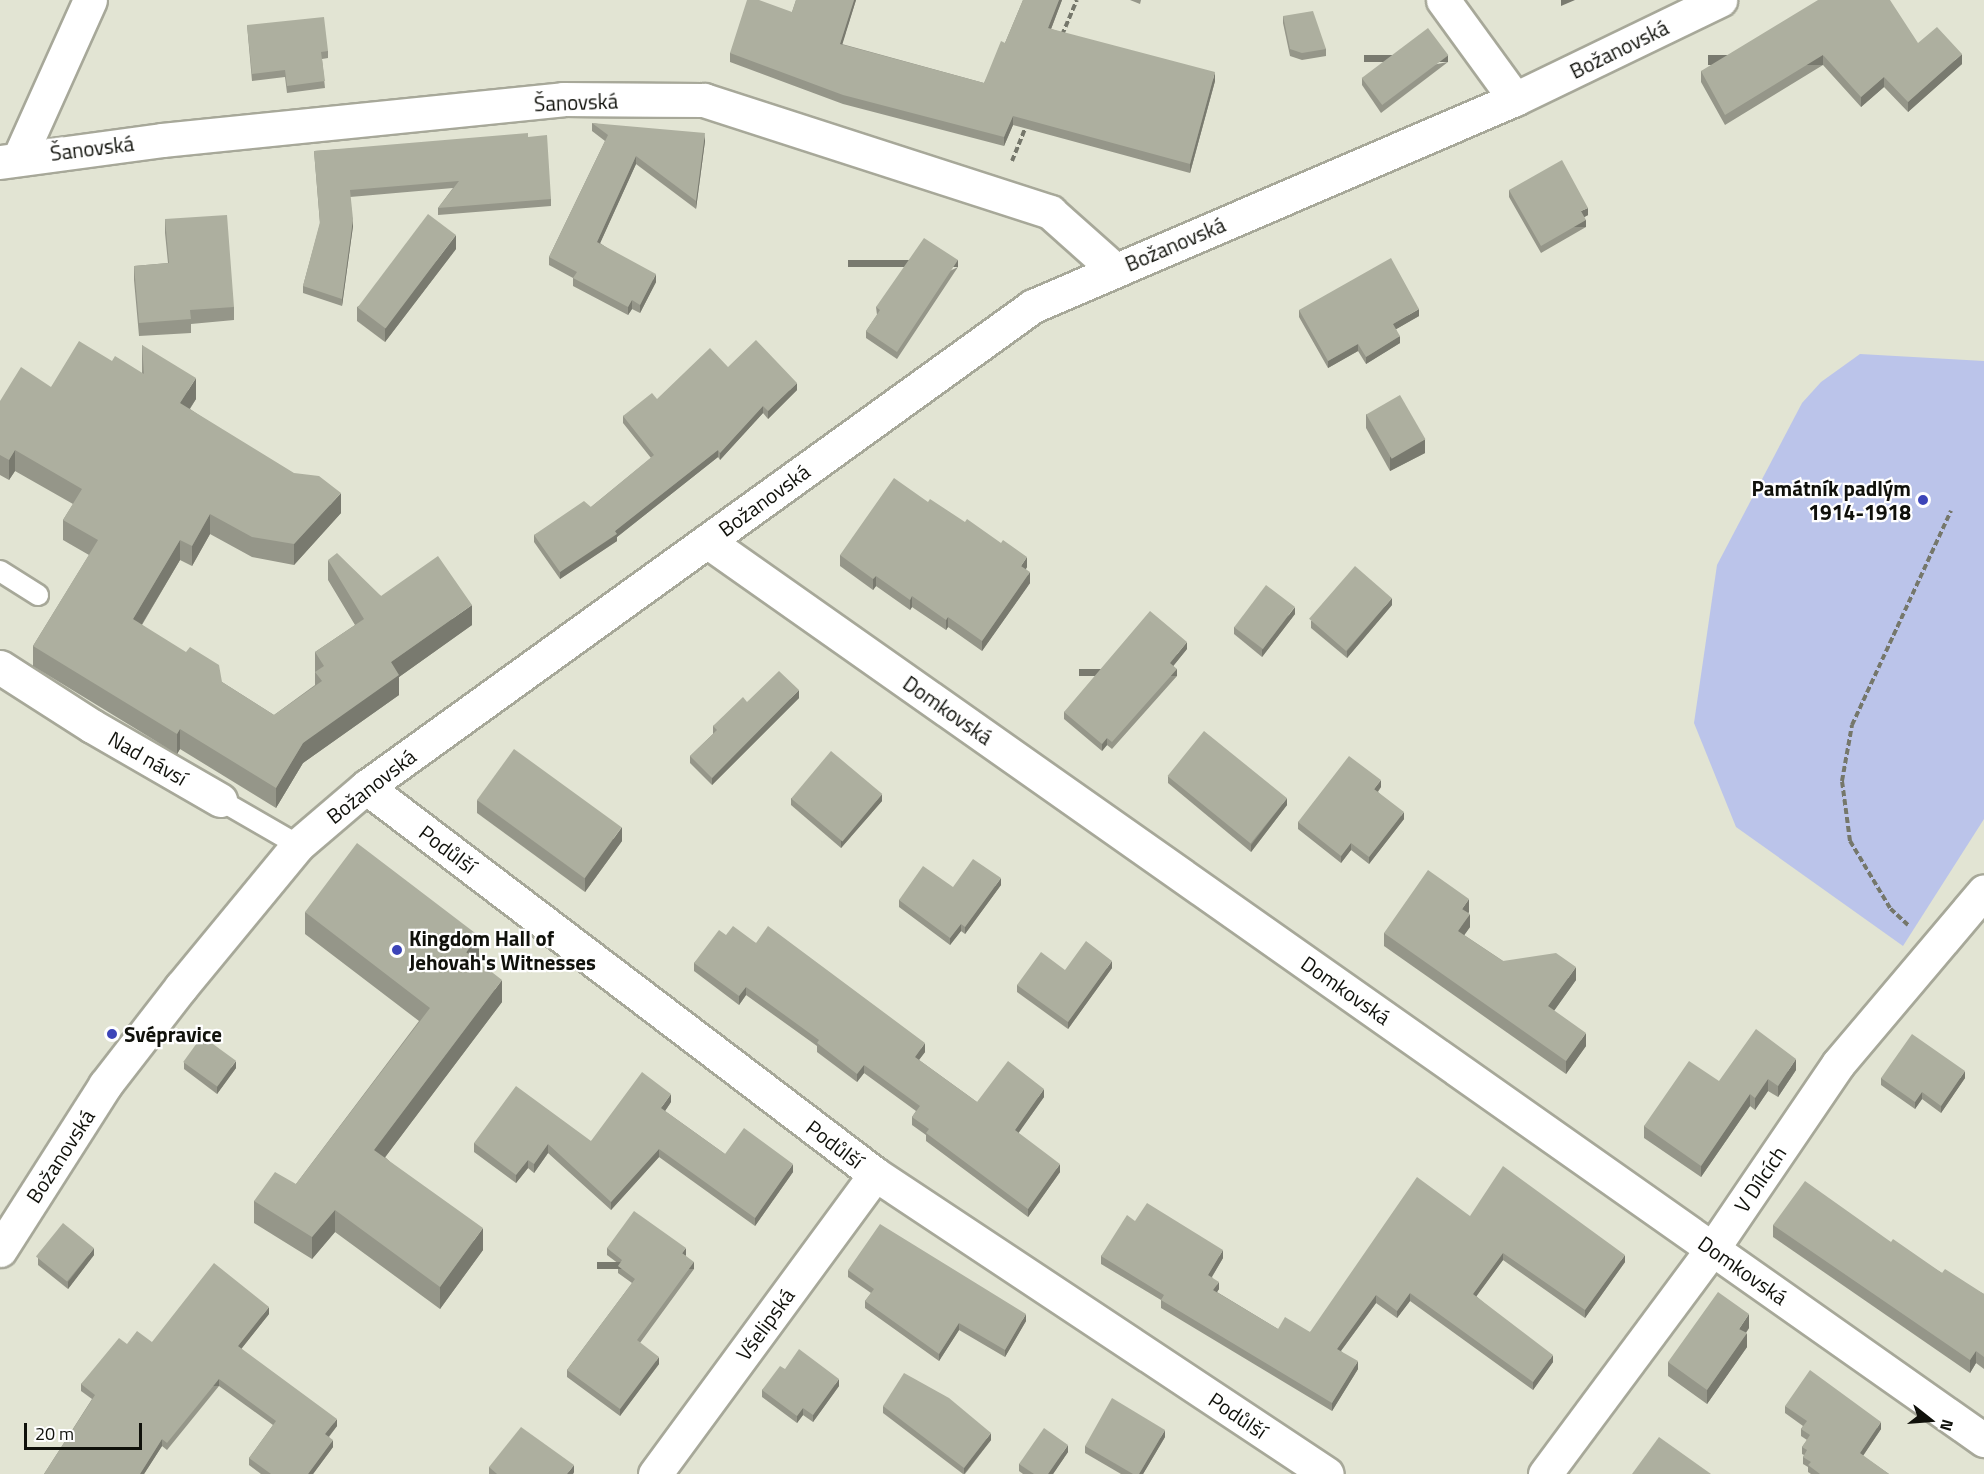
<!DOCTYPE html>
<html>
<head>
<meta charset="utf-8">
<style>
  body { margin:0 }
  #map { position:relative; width:1984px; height:1474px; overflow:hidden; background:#e2e4d3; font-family:"Titillium Web",sans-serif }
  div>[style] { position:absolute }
  .green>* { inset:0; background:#bbc4ea }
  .path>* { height:4px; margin-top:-2px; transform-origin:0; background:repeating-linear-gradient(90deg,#75776b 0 6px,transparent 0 9px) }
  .roads { filter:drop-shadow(2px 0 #a7a899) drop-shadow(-2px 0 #a7a899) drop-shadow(0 2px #a7a899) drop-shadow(0 -2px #a7a899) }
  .service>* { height:20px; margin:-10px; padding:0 10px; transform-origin:10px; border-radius:10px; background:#fff }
  .minor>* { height:33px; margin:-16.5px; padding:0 16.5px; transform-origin:16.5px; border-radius:16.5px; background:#fff }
  .tertiary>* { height:33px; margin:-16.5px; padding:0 16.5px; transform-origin:16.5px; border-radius:16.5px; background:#fff }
  .wall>* { inset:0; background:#959689 }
  .shaded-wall>* { inset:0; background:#797a6f; transform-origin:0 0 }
  .building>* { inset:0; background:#adaf9f; transform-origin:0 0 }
  .dots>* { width:16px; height:16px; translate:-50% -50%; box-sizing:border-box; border:3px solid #fff; border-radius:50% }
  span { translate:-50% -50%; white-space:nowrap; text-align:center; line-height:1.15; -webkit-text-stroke:4.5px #fff; paint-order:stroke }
  .street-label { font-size:21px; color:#10110b }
  .poi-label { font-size:21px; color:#10110b; font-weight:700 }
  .right { translate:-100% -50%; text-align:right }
  .left { translate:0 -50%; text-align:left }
  .north { position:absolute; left:1900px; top:1390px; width:60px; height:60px; -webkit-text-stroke:4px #fff; paint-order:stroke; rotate:107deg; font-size:16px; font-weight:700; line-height:24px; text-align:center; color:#10110b }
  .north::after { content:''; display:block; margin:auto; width:21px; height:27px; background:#10110b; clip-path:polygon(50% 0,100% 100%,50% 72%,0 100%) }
  .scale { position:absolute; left:24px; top:1423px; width:118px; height:27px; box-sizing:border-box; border:3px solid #10110b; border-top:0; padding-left:8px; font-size:18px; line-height:21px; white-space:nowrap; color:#10110b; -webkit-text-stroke:4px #fff; paint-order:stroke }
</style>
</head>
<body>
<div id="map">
  <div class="green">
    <i style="clip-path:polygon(1860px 354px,1984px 361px,1984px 819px,1903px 946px,1736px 827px,1694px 723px,1717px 565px,1802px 403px,1821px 382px)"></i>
  </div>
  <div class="path">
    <i style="left:1062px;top:35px;width:38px;rotate:-67deg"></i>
    <i style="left:1012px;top:161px;width:38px;rotate:-68deg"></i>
    <i style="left:1908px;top:925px;width:25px;rotate:-137deg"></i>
    <i style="left:1890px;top:908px;width:78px;rotate:-120.8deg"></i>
    <i style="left:1850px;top:841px;width:61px;rotate:-97.6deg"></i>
    <i style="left:1842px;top:781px;width:57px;rotate:-79.9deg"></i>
    <i style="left:1852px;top:725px;width:236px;rotate:-65.2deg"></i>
  </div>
  <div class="roads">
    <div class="service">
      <i style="left:0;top:571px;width:45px;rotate:32.3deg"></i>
      <i style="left:220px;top:800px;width:90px;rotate:30deg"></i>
    </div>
    <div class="minor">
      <i style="left:1443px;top:0;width:122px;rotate:54deg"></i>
      <i style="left:19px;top:158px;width:173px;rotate:-65.8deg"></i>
      <i style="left:0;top:162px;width:163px;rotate:-7.7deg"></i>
      <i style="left:162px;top:140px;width:403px;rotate:-5.8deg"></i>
      <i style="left:563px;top:99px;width:141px;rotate:0.4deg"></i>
      <i style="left:704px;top:100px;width:364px;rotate:17.9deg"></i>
      <i style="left:1050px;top:212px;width:87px;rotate:41.7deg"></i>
      <i style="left:707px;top:541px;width:1562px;rotate:35.15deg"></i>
      <i style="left:0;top:667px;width:109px;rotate:32.7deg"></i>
      <i style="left:92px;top:726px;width:148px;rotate:30deg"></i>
      <i style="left:366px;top:787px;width:639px;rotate:37.25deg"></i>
      <i style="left:875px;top:1174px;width:542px;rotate:33.57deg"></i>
      <i style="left:655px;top:1474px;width:372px;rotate:-53.7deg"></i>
      <i style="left:1545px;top:1474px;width:282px;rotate:-53.4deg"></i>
      <i style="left:1713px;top:1248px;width:222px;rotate:-55.8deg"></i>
      <i style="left:1838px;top:1064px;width:226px;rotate:-49.8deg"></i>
    </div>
    <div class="tertiary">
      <i style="left:0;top:1250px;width:196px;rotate:-57.5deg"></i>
      <i style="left:105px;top:1085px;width:124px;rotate:-52.2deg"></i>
      <i style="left:181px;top:987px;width:184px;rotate:-50.5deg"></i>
      <i style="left:298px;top:845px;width:89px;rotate:-40.5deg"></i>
      <i style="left:366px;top:787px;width:822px;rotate:-35.8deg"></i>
      <i style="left:1033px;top:306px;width:525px;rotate:-23.24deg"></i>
      <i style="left:1515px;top:99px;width:228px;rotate:-25.8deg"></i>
    </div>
  </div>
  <div class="wall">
    <i style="clip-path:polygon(796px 0,856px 0,842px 44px,984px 83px,1005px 43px,1023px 0,1062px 0,1051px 29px,1215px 81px,1190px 173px,1013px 125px,1004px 146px,843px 104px,730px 62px,730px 53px,792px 12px)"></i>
    <i style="clip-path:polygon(1130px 0,1141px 0,1140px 4px)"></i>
    <i style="clip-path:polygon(1283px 16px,1326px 49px,1326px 56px,1302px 60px,1290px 56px,1283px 23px)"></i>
    <i style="clip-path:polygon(247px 25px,328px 51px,328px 58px,322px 59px,325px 88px,287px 93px,285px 77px,252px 81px)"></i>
    <i style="clip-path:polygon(1918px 43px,1962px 64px,1908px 112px,1884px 87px,1861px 107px,1823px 65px,1725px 125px,1701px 82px,1701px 71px)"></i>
    <i style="clip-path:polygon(1448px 62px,1381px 113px,1362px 85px,1362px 78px)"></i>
    <i style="clip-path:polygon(592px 123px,705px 141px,696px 209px,636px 164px,600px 243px,656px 282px,640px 313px,632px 309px,628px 315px,573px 286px,573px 278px,549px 265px,549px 257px,605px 141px,592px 131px)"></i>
    <i style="clip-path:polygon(528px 137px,551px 199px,551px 206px,438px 215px,438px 208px,453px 188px,350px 197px,353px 226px,342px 306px,303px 293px,303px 286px,320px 224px,314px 151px)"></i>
    <i style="clip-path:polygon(1509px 190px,1588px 215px,1584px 217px,1586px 227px,1541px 253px,1509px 197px)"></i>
    <i style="clip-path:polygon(165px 219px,234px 307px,234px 320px,191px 324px,191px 333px,139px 336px,134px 280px,134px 266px,168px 263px,165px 233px)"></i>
    <i style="clip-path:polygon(456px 249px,385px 342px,357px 321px,357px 307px)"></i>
    <i style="clip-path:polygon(958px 267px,897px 359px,866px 338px,866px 331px,877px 315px,876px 307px)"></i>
    <i style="clip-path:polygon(1299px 310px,1419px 316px,1396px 329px,1400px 343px,1366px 364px,1358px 351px,1328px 368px,1299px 317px)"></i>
    <i style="clip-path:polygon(142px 345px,196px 399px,190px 409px,341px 513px,294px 565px,252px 557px,210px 534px,192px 566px,180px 560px,142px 625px,222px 682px,274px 715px,315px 685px,315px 652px,355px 625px,328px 580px,328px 560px,381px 596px,472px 625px,399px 677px,399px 695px,303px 763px,276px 808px,180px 749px,177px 754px,33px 666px,33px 646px,89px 555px,63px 540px,63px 520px,73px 504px,15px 471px,9px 480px,0 475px,0 401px,51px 387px,142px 373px)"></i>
    <i style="clip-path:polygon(797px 390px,768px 419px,763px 413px,720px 460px,718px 457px,617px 537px,617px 541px,560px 579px,534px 542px,534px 535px,591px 507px,651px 458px,623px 423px,623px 416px,657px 399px)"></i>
    <i style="clip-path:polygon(1366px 414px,1425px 453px,1390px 471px,1366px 428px)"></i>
    <i style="clip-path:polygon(840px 555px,1027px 567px,1026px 569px,1030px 583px,982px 651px,948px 627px,946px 630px,912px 607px,910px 610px,876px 586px,873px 590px,840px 566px)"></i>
    <i style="clip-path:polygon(1392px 605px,1347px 658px,1311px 628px,1311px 621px)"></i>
    <i style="clip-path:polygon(1295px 614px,1262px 657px,1234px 634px,1234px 627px)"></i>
    <i style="clip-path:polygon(1187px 649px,1173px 666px,1177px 676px,1112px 749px,1107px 745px,1102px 751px,1064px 719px,1064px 712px)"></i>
    <i style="clip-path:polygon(799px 698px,712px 785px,690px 763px,690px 756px,713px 734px,713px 726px,747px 702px)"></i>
    <i style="clip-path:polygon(1168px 776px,1287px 805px,1251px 852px,1168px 783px)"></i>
    <i style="clip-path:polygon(1381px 787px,1378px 792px,1404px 819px,1369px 864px,1351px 850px,1341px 863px,1298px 829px,1298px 822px)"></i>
    <i style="clip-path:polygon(791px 798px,882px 801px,841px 848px,791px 805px)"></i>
    <i style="clip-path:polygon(477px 800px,622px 841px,585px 892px,477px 813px)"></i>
    <i style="clip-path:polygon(1001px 885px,965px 934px,961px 931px,950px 945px,899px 907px,899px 900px)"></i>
    <i style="clip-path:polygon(305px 912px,479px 958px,477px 960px,502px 1002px,385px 1157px,483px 1250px,440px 1309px,335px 1232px,312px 1259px,254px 1223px,254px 1201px,296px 1184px,419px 1021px,305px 934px)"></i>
    <i style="clip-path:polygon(1469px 912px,1468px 913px,1470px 927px,1464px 935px,1503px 961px,1576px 980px,1554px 1011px,1586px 1046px,1566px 1074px,1384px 946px,1384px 933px)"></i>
    <i style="clip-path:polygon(726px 935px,756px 943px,925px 1052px,919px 1060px,977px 1102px,1044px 1097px,1018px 1133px,1060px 1172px,1028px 1217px,926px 1141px,926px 1135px,912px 1125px,912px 1117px,916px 1111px,864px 1073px,857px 1082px,817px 1052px,817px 1046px,746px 995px,739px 1005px,694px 971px,694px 963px)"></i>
    <i style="clip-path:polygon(1112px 968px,1068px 1029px,1017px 992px,1017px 985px,1065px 970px)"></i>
    <i style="clip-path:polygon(184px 1062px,236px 1068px,217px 1094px,184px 1069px)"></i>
    <i style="clip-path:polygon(1796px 1070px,1778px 1097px,1768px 1091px,1755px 1110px,1750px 1106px,1701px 1177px,1644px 1138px,1644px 1126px,1719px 1081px)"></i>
    <i style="clip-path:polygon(1881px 1078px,1965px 1078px,1941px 1113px,1922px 1099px,1915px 1109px,1881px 1085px)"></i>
    <i style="clip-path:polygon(671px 1102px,665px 1111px,725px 1154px,793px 1172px,755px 1226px,659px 1157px,611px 1210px,548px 1153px,534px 1173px,528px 1168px,516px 1183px,474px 1152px,474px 1143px,591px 1141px)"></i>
    <i style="clip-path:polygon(1470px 1216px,1625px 1262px,1585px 1318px,1503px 1260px,1476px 1296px,1553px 1362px,1533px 1390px,1410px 1301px,1397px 1318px,1376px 1303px,1341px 1351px,1358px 1369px,1332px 1411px,1161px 1308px,1161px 1300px,1101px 1264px,1101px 1256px,1135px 1221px,1223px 1258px,1212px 1277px,1219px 1289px,1217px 1292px,1278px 1329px,1310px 1332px)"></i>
    <i style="clip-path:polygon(1773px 1225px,1891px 1242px,1942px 1273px,1984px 1294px,1984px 1369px,1976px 1363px,1970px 1373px,1773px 1237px)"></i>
    <i style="clip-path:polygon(607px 1248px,686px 1255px,685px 1256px,694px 1269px,640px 1343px,659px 1364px,620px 1416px,567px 1377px,567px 1370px,632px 1283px,618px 1273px,618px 1266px,619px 1264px,607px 1255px)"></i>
    <i style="clip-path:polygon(94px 1255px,68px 1289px,38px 1265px,38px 1258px)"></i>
    <i style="clip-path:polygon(848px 1270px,1026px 1321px,1005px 1357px,959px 1330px,939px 1361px,865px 1308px,865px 1301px,871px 1293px,848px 1277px)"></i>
    <i style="clip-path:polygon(269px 1314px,241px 1349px,337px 1426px,329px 1437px,333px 1447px,313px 1474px,261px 1474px,249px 1465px,249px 1458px,273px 1425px,219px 1386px,167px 1450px,162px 1446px,144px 1474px,44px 1474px,92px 1399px,81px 1391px,81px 1384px,127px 1344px,152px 1342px)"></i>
    <i style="clip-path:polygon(1749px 1328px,1746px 1333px,1747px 1347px,1707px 1404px,1668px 1376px,1668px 1362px)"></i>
    <i style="clip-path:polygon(785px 1369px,839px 1386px,813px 1422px,803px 1415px,797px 1423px,762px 1397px,762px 1390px)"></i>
    <i style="clip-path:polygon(883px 1406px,991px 1440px,965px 1474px,963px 1474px,883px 1413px)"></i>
    <i style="clip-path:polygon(1785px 1406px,1881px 1429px,1863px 1456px,1889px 1474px,1811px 1474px,1808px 1472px,1808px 1467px,1803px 1464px,1803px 1457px,1804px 1455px,1802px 1454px,1802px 1447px,1807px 1440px,1801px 1436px,1801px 1429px,1803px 1426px,1785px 1413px)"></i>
    <i style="clip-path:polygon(1165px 1437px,1143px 1474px,1121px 1474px,1085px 1453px,1085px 1446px)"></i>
    <i style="clip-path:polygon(1068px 1452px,1053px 1474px,1023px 1474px,1019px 1471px,1019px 1464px)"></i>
    <i style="clip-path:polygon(489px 1467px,574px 1472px,573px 1474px,489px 1474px)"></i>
  </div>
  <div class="shaded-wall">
    <i style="clip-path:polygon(854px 0,856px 0,840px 52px,840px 44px)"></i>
    <i style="clip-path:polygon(1059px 0,1062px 0,1048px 37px,1048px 28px)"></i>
    <i style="clip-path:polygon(1561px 0,1575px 0,1561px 6px)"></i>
    <i style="clip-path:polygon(1962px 54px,1962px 64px,1908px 112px,1908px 102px)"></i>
    <i style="left:1448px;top:55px;width:7px;height:84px;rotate:90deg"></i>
    <i style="left:1823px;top:55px;width:10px;height:115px;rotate:90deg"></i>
    <i style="clip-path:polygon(1215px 72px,1215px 81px,1190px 173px,1190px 164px)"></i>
    <i style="clip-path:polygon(1884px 77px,1884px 87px,1861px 107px,1861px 97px)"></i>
    <i style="clip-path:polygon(1013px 116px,1013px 125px,1004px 146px,1004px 137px)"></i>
    <i style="clip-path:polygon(705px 133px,705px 141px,696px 209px,696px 201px)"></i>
    <i style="clip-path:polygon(636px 156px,636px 164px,597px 250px,597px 242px)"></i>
    <i style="clip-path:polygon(1588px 208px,1588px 215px,1581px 219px,1581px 211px)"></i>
    <i style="clip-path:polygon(353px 219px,353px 226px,342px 306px,342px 299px)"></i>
    <i style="left:1586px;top:220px;width:7px;height:52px;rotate:90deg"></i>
    <i style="clip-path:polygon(456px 235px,456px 249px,385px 342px,385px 328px)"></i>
    <i style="left:958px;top:260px;width:7px;height:110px;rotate:90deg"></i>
    <i style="clip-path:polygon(656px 274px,656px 282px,640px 313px,640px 305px)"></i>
    <i style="clip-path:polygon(632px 300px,632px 309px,628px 315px,628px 307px)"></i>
    <i style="clip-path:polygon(1419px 309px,1419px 316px,1393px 331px,1393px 324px)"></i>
    <i style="clip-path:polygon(1400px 336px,1400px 343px,1366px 364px,1366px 357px)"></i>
    <i style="clip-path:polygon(1358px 344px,1358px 351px,1328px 368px,1328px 361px)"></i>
    <i style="clip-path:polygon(196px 378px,196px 399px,180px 423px,180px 403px)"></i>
    <i style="clip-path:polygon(797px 383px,797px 390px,768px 419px,768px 411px)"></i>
    <i style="clip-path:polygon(763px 406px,763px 413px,720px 460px,720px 453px)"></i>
    <i style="clip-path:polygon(1425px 439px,1425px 453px,1390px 471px,1390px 457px)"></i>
    <i style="clip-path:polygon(15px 450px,15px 471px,9px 480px,9px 460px)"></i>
    <i style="clip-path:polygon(718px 450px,718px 457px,617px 537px,617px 541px,560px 579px,560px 572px,615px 531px)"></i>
    <i style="clip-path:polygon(341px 493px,341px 513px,294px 565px,294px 544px)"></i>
    <i style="clip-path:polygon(210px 514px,210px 534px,192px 566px,192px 546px)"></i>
    <i style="clip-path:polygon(180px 540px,180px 560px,133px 639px,133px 619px)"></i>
    <i style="clip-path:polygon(1027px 557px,1027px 567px,1021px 576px,1021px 566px)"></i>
    <i style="clip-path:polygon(1030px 572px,1030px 583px,982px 651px,982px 641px)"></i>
    <i style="clip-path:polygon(876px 576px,876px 586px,873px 590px,873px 579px)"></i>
    <i style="clip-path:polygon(912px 596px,912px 607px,910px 610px,910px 600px)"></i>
    <i style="clip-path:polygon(1392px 598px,1392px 605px,1347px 658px,1347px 651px)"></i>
    <i style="clip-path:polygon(472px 605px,472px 625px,399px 677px,399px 695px,303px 763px,276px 808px,276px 788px,303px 743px,391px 662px)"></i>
    <i style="clip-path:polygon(1295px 607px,1295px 614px,1262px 657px,1262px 650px)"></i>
    <i style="clip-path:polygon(948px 617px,948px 627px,946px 630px,946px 620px)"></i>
    <i style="clip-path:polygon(1187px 642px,1187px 649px,1170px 670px,1170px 663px)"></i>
    <i style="left:1177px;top:669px;width:7px;height:98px;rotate:90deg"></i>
    <i style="clip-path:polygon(799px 690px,799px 698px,712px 785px,712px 778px)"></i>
    <i style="clip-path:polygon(180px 729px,180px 749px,177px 754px,177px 734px)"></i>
    <i style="clip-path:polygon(1107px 738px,1107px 745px,1102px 751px,1102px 744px)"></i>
    <i style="clip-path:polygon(1381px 780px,1381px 787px,1374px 796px,1374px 789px)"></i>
    <i style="clip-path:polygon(882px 794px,882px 801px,841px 848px,841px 841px)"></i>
    <i style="clip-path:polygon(1287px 798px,1287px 805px,1251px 852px,1251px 845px)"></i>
    <i style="clip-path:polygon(1404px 812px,1404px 819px,1369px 864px,1369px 857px)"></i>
    <i style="clip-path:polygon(622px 827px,622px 841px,585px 892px,585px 878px)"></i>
    <i style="clip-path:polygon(1351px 843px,1351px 850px,1341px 863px,1341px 856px)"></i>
    <i style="clip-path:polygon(1001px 878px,1001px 885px,965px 934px,965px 927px)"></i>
    <i style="clip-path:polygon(1469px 899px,1469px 912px,1462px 922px,1462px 909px)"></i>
    <i style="clip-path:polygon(1470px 914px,1470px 927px,1458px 944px,1458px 931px)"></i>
    <i style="clip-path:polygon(961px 924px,961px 931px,950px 945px,950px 938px)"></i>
    <i style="clip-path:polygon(479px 936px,479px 958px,466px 974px,466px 952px)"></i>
    <i style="clip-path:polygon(1112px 961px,1112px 968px,1068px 1029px,1068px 1022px)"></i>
    <i style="clip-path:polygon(1576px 967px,1576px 980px,1548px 1019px,1548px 1006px)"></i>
    <i style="clip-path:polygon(502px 980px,502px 1002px,374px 1172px,374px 1150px)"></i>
    <i style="clip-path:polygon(746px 987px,746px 995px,739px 1005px,739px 996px)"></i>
    <i style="clip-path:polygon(1586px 1033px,1586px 1046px,1566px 1074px,1566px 1061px)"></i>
    <i style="clip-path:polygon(925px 1043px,925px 1052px,915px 1065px,915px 1057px)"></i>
    <i style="clip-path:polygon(1796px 1059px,1796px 1070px,1778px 1097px,1778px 1086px)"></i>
    <i style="clip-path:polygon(236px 1061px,236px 1068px,217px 1094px,217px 1087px)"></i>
    <i style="clip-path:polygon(864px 1065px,864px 1073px,857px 1082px,857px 1074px)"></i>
    <i style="clip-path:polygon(1965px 1071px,1965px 1078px,1941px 1113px,1941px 1106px)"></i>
    <i style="clip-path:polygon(1768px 1079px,1768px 1091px,1755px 1110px,1755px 1098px)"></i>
    <i style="clip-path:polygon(1044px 1089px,1044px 1097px,1015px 1138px,1015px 1130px)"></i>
    <i style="clip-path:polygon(1922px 1092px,1922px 1099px,1915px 1109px,1915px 1102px)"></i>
    <i style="clip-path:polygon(671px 1094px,671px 1102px,661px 1117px,661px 1108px)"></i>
    <i style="clip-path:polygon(1750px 1094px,1750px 1106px,1701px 1177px,1701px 1166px)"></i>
    <i style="clip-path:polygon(548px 1144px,548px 1153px,534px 1173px,534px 1164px)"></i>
    <i style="clip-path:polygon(659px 1149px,659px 1157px,611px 1210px,611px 1202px)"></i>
    <i style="clip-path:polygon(528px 1160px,528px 1168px,516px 1183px,516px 1175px)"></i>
    <i style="clip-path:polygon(793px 1164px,793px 1172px,755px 1226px,755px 1218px)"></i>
    <i style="clip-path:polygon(1060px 1164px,1060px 1172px,1028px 1217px,1028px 1209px)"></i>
    <i style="clip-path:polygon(335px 1210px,335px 1232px,312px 1259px,312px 1237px)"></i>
    <i style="clip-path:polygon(483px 1228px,483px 1250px,440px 1309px,440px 1287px)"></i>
    <i style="clip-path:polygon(94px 1248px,94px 1255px,68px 1289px,68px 1282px)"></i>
    <i style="clip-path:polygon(686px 1248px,686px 1255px,682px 1260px,682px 1253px)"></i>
    <i style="clip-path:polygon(1223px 1250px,1223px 1258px,1208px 1283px,1208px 1275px)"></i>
    <i style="clip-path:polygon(1503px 1253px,1503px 1260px,1473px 1301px,1473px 1294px)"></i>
    <i style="clip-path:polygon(1625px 1255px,1625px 1262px,1585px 1318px,1585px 1310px)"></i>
    <i style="left:694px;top:1262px;width:7px;height:97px;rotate:90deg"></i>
    <i style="clip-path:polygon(1219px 1282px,1219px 1289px,1213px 1298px,1213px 1290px)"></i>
    <i style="clip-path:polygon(1410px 1293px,1410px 1301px,1397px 1318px,1397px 1311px)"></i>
    <i style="clip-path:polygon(1376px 1295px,1376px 1303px,1337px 1356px,1337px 1349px)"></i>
    <i style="clip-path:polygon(269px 1307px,269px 1314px,238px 1353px,238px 1346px)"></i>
    <i style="clip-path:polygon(1026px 1314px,1026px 1321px,1005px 1357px,1005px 1350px)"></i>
    <i style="clip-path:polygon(1749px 1314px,1749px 1328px,1739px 1342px,1739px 1329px)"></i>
    <i style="clip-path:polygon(959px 1323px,959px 1330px,939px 1361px,939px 1354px)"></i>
    <i style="clip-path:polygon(1747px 1333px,1747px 1347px,1707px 1404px,1707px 1390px)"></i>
    <i style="clip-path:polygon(1976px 1351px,1976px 1363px,1970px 1373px,1970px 1360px)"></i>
    <i style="clip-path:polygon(1553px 1355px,1553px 1362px,1533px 1390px,1533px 1382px)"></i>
    <i style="clip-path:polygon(659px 1357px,659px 1364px,620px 1416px,620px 1409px)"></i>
    <i style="clip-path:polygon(1358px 1361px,1358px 1369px,1332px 1411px,1332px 1403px)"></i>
    <i style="left:219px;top:1379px;width:7px;height:82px;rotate:90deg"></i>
    <i style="clip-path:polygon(839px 1379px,839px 1386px,813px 1422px,813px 1415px)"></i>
    <i style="clip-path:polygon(803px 1408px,803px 1415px,797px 1423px,797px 1416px)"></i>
    <i style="clip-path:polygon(337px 1419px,337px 1426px,325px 1441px,325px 1434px)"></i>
    <i style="clip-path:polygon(1881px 1422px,1881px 1429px,1860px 1460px,1860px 1453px)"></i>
    <i style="clip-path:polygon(1165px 1430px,1165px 1437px,1143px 1474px,1139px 1474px)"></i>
    <i style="clip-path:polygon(991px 1433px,991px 1440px,964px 1474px,964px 1468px)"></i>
    <i style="clip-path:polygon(162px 1439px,162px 1446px,144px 1474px,140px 1474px)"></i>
    <i style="clip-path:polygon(333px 1440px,333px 1447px,313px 1474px,308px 1474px)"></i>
    <i style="clip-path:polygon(1068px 1445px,1068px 1452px,1053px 1474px,1048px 1474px)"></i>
    <i style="clip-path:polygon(574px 1465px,574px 1472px,573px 1474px,567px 1474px)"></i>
  </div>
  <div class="building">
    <i style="clip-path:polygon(747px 0,759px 0,792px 12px,796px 0,854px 0,840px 44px,984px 83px,1001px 41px,1005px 43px,1023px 0,1059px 0,1048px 28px,1215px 72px,1190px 164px,1013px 116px,1004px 137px,843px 95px,730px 53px)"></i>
    <i style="clip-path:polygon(1818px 0,1890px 0,1918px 43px,1937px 27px,1962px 54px,1908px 102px,1884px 77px,1861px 97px,1823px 55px,1725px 115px,1701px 71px)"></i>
    <i style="clip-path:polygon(1313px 11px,1326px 49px,1302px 53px,1290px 49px,1283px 16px)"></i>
    <i style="clip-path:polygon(324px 17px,328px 51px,321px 52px,325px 81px,287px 86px,285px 70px,252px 74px,247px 25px)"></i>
    <i style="left:1428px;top:28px;width:34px;height:83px;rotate:53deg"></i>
    <i style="clip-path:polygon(592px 123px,705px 133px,696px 201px,636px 156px,597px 242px,656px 274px,640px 305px,632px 300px,628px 307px,573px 278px,577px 272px,549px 257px,608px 135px)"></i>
    <i style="clip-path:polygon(528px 133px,528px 137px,547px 135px,551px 199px,438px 208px,459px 181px,350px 190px,353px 219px,342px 299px,303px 286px,320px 222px,314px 151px)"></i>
    <i style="clip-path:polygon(1562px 160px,1588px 208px,1581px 211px,1586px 220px,1541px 246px,1509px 190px)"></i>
    <i style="left:428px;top:214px;width:35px;height:117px;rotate:37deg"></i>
    <i style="clip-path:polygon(227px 215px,234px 307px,190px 310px,191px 319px,139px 323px,134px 266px,169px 263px,165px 219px)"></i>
    <i style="clip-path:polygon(924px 238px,958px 260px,897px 352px,866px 331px,880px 310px,876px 307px)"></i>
    <i style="clip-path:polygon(1391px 258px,1419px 309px,1393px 324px,1400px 336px,1366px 357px,1358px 344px,1328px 361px,1299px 310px)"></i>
    <i style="clip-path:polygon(756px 340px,797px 383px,768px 411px,763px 406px,720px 453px,718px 450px,615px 531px,617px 534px,560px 572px,534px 535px,584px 501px,591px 507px,654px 455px,623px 416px,652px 393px,657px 399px,710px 348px,728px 367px)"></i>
    <i style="clip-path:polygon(79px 341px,112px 361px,115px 356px,144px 374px,142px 345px,196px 378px,180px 403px,294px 473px,319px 476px,341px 493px,294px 544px,252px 537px,210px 514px,192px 546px,180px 540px,133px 619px,186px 652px,190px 647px,219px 665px,222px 682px,274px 715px,322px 681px,315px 672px,324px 666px,315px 652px,364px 619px,328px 560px,337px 553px,381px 596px,438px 556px,472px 605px,391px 662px,399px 675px,303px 743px,276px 788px,180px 729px,177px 734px,33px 646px,98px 540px,63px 520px,82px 489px,15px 450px,9px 460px,0 455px,0 401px,21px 367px,51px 387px)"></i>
    <i style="left:1400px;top:395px;width:51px;height:39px;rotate:60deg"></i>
    <i style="clip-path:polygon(894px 478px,928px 502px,930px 499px,965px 522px,967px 519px,1001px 543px,1003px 540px,1027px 557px,1021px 566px,1030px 572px,982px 641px,948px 617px,946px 620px,912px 596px,910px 600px,876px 576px,873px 579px,840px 555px)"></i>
    <i style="left:1355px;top:566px;width:49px;height:70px;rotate:41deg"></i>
    <i style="left:1266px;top:585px;width:36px;height:53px;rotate:37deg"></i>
    <i style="clip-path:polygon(1150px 611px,1187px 642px,1170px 663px,1177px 669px,1112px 742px,1107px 738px,1102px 744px,1064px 712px)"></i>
    <i style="clip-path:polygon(779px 671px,799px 690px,712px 778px,690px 756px,717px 730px,713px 726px,743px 697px,747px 702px)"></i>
    <i style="left:1204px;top:731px;width:107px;height:58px;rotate:39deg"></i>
    <i style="left:514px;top:749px;width:133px;height:63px;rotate:36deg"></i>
    <i style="left:831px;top:751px;width:67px;height:62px;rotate:40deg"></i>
    <i style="clip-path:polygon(1349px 756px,1381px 780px,1374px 789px,1404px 812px,1369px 857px,1351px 843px,1341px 856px,1298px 822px)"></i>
    <i style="clip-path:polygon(357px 843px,479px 936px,466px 952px,502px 980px,374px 1150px,483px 1228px,440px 1287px,335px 1210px,312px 1237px,254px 1201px,275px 1172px,296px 1184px,430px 1008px,305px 912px)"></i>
    <i style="clip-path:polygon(973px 859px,1001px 878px,965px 927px,961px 924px,950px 938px,899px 900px,923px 866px,953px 887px)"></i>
    <i style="clip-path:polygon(1428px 870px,1469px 899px,1462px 909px,1470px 914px,1458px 931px,1503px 961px,1556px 953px,1576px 967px,1548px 1006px,1586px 1033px,1566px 1061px,1384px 933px)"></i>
    <i style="clip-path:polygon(733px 926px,756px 943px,768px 926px,925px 1043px,915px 1057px,977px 1102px,1008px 1061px,1044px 1089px,1015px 1130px,1060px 1164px,1028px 1209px,926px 1133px,929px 1129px,912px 1117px,920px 1106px,864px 1065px,857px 1074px,817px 1043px,819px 1040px,746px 987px,739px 996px,694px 963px,719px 930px,726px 935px)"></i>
    <i style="clip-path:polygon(1086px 941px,1112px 961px,1068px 1022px,1017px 985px,1041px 952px,1065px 970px)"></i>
    <i style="clip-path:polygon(1756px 1029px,1796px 1059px,1778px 1086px,1768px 1079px,1755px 1098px,1750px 1094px,1701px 1166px,1644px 1126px,1689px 1061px,1719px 1081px)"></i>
    <i style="clip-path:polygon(1912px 1034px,1965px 1071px,1941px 1106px,1922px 1092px,1915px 1102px,1881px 1078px)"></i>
    <i style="left:202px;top:1036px;width:42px;height:32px;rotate:36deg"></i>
    <i style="clip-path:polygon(642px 1072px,671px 1094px,661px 1108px,725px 1154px,744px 1128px,793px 1164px,755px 1218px,659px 1149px,611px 1202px,548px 1144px,534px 1164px,528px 1160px,516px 1175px,474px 1143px,516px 1086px,591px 1141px)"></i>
    <i style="clip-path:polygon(1503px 1166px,1625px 1255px,1585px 1310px,1503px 1253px,1473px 1294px,1553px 1355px,1533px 1382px,1410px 1293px,1397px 1311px,1376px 1295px,1337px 1349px,1358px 1361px,1332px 1403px,1161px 1300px,1164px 1295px,1101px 1256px,1127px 1215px,1135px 1221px,1147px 1203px,1223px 1250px,1208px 1275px,1219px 1282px,1213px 1290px,1278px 1329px,1285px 1317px,1310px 1332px,1417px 1177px,1470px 1216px)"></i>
    <i style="clip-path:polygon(1805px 1181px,1891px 1242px,1893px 1239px,1942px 1273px,1945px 1269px,1984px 1294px,1984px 1357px,1976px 1351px,1970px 1360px,1773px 1225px)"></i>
    <i style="clip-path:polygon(634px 1211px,686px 1248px,682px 1253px,694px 1262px,637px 1340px,659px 1357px,620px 1409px,567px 1370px,635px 1279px,618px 1266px,622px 1260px,607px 1248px)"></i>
    <i style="left:63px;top:1223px;width:40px;height:43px;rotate:39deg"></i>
    <i style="clip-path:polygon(880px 1224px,1026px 1314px,1005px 1350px,959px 1323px,939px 1354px,865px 1301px,874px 1289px,848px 1270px)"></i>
    <i style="clip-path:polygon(214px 1263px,269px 1307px,238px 1346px,337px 1419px,325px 1434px,333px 1440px,308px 1474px,271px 1474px,249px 1458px,276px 1421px,219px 1379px,167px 1443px,162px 1439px,140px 1474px,44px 1474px,95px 1395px,81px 1384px,119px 1338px,127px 1344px,137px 1331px,152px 1342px)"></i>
    <i style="clip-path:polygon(1718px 1292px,1749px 1314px,1739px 1329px,1747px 1333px,1707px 1390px,1668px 1362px)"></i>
    <i style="clip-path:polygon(799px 1349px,839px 1379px,813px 1415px,803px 1408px,797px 1416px,762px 1390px,780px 1366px,785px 1369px)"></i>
    <i style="clip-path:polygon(1810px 1370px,1881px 1422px,1860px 1453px,1889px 1474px,1820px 1474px,1808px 1465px,1811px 1462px,1803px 1457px,1807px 1450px,1802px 1447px,1810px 1435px,1801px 1429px,1807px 1421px,1785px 1406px)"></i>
    <i style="clip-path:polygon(904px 1373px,949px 1398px,991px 1433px,964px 1468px,883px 1406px)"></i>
    <i style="clip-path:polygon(1112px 1398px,1165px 1430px,1139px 1474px,1133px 1474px,1085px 1446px)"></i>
    <i style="clip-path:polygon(521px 1427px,574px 1465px,567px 1474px,497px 1474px,489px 1467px)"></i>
    <i style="clip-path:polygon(1044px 1428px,1068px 1445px,1048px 1474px,1034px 1474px,1019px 1464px)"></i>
    <i style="clip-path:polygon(1659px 1437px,1711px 1474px,1632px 1474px)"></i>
  </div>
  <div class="dots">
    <i style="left:1923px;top:500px;background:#3c44b8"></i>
    <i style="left:397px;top:950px;background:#3c44b8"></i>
    <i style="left:112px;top:1034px;background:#3c44b8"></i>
  </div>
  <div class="street-label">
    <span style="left:1619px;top:49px;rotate:-26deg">Božanovská</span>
    <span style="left:576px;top:102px;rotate:-2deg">Šanovská</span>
    <span style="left:92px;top:148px;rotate:-7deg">Šanovská</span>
    <span style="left:1175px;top:244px;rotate:-23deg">Božanovská</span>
    <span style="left:764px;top:500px;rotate:-36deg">Božanovská</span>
    <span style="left:948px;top:710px;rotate:35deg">Domkovská</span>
    <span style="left:148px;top:758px;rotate:30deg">Nad návsí</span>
    <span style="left:371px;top:786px;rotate:-38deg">Božanovská</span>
    <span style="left:448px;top:849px;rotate:37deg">Podůlší</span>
    <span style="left:1346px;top:990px;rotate:35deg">Domkovská</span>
    <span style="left:835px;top:1144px;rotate:37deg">Podůlší</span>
    <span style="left:60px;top:1156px;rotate:-57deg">Božanovská</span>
    <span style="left:1760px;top:1179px;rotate:-56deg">V Dílcích</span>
    <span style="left:1743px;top:1270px;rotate:35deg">Domkovská</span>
    <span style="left:765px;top:1324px;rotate:-54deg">Všelipská</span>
    <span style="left:1238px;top:1415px;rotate:34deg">Podůlší</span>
  </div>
  <div class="poi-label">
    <span class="right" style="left:1911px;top:500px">Památník padlým<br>1914-1918</span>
    <span class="left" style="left:409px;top:950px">Kingdom Hall of<br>Jehovah's Witnesses</span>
    <span class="left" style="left:124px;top:1034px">Svépravice</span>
  </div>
  <div class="north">N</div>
  <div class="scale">20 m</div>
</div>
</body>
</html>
